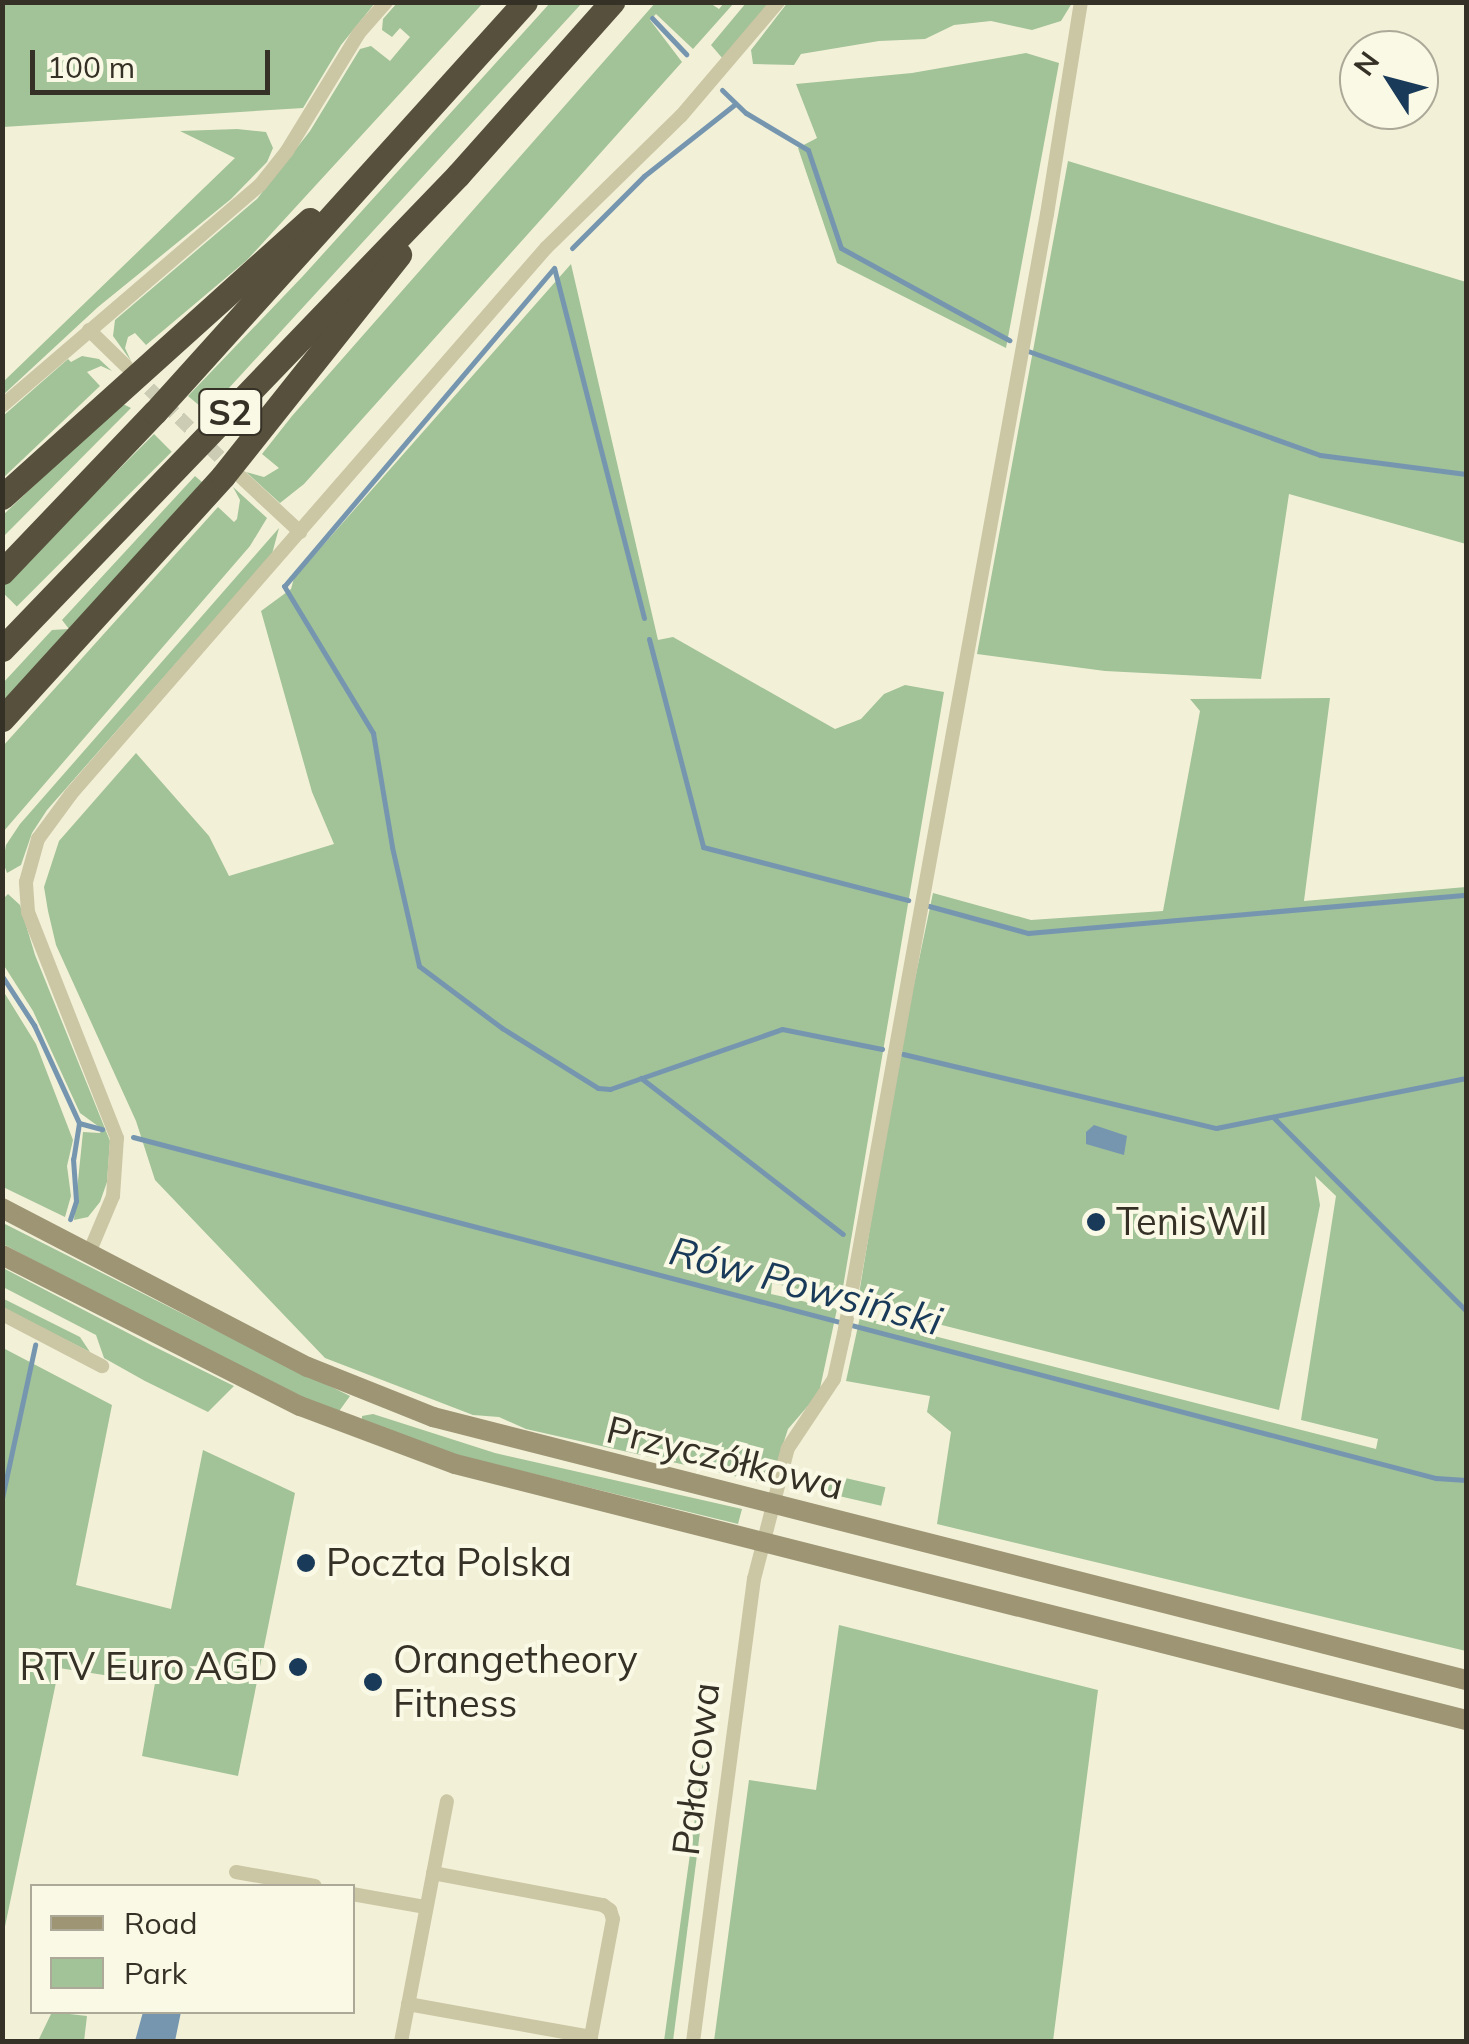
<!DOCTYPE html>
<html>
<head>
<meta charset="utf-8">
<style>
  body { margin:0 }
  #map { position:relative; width:1469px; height:2044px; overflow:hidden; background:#f2f1d8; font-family:Mulish,sans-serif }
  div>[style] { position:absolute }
  .green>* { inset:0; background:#a2c298; transform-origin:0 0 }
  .water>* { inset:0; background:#7696b0 }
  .stream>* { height:5px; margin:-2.5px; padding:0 2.5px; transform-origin:2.5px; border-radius:2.5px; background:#7696b0 }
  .minor-tunnel>* { height:14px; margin-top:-7px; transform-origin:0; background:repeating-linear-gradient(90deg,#cccbb4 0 14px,transparent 0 21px) }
  .minor>* { height:14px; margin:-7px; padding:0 7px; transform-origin:7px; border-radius:7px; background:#cbc6a4 }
  .secondary>* { height:20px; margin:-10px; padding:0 10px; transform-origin:10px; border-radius:10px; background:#9e9575 }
  .motorway>* { height:25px; margin:-12.5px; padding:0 12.5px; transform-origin:12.5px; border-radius:12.5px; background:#57503d }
  .dots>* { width:28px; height:28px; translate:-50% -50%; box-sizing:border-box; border:5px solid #faf9e5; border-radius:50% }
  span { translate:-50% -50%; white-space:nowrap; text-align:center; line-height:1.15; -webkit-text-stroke:8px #faf9e5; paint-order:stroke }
  .shield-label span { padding:2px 8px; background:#faf9e5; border:2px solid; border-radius:8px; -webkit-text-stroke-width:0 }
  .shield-label { font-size:35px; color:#363126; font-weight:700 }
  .poi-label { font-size:38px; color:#363126 }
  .left { translate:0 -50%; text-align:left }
  .right { translate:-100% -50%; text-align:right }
  .street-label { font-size:38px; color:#363126 }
  .water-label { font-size:40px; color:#1a3a59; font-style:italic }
  .frame { position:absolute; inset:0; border:5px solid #363126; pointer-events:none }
  .legend { position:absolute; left:30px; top:1884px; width:325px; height:130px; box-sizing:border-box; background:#faf9e5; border:2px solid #aca999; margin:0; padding:12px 18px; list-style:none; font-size:30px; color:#363126 }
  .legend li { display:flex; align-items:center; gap:20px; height:50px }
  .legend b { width:50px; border:2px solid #aca999 }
  .north { position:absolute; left:1339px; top:30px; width:100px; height:100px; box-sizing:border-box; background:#faf9e5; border:2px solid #aca999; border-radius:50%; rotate:306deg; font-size:28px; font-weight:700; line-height:40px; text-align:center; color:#363126 }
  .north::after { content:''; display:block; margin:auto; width:35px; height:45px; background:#1a3a59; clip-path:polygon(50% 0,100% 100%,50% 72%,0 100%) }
  .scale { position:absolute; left:30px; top:50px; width:240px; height:45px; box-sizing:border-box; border:5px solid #363126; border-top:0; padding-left:12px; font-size:30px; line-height:35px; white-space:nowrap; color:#363126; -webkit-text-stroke:8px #faf9e5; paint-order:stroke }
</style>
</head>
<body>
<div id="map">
  <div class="green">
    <i style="clip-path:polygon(656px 2px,710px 3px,719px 9px,724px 3px,734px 3px,693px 49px,656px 14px,650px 20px,682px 62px,304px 484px,280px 503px,246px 472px,264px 477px,279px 468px,262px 454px,292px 416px)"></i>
    <i style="clip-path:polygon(788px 2px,1072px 2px,1072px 3px,1061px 21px,1032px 30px,991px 21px,954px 25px,925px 39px,879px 41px,801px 54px,794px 65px,753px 64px,751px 50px)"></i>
    <i style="clip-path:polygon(3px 3px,375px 3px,341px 45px,303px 108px,3px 127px)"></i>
    <i style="clip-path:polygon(397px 3px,483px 3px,247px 260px,146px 345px,135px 333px,128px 337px,125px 348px,131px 361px,113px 336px,115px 320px,257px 199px,310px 131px,360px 49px,371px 46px,390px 61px,410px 37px,400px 28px,392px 37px,382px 30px,383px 19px)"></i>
    <i style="clip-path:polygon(550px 3px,582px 3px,207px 412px,188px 396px,303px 276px)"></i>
    <i style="clip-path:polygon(746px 3px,770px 3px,723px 59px,711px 45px)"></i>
    <i style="clip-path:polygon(1026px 53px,1059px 63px,1006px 348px,837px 263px,798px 148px,817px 138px,796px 84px,912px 73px)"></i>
    <i style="clip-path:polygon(237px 129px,266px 132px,273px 148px,267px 162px,231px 199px,98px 307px,3px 395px,3px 382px,235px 158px,180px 131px)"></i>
    <i style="clip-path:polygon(1068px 161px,1466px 282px,1466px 544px,1289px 494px,1261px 679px,1105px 671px,977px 654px)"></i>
    <i style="clip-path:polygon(571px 264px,658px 640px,673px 637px,835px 729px,861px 719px,884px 694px,905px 685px,944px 692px,842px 1293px,837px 1298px,772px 1283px,771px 1294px,837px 1309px,819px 1393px,788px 1429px,770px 1484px,526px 1429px,499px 1417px,473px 1415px,325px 1358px,155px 1180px,136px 1121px,56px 945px,48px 911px,44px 887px,59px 841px,136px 753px,209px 836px,229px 876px,334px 844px,312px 792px,261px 611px,291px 589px,294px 578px)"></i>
    <i style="clip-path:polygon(82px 356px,99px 359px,112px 371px,101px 366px,87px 372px,100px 386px,3px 478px,3px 416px,68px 359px,71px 362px)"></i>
    <i style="clip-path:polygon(121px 403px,131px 408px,3px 537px,3px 515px)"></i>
    <i style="left:154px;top:434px;width:25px;height:219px;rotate:45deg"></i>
    <i style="clip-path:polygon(195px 476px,202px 482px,3px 704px,3px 683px,52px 630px,69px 629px,62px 620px)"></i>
    <i style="clip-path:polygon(233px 487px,267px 518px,250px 546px,3px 832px,3px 746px,218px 507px,234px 522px,237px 519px,240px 500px)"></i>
    <i style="clip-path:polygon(279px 528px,272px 554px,47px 810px,32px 833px,21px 865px,7px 873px,3px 862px,6px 845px,20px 824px)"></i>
    <i style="clip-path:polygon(1330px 698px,1304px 901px,1466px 887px,1466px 1651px,937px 1524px,951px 1432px,927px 1412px,930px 1396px,846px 1381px,860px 1317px,1376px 1449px,1378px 1439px,1301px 1420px,1336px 1196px,1315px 1176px,1320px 1205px,1279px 1410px,918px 1319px,859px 1294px,897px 1065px,933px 893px,1031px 920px,1163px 911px,1200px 711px,1190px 699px)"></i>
    <i style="clip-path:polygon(8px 894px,20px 905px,35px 955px,110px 1141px,107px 1182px,100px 1202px,88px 1217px,74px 1220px,83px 1132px,100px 1133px,102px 1129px,80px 1113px,33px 1011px,3px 964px,3px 899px)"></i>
    <i style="clip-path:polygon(2px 989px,36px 1044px,73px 1140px,67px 1166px,71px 1196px,65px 1217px,3px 1187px)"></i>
    <i style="clip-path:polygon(3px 1223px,205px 1325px,350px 1396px,337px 1414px,122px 1307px,3px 1244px)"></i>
    <i style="clip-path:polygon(3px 1268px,153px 1346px,234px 1386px,208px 1412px,145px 1381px,104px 1358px,96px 1335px,3px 1287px)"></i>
    <i style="clip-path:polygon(2px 1298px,80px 1337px,90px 1352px,3px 1308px)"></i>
    <i style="clip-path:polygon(5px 1349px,112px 1405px,76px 1585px,171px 1609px,203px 1450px,295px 1493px,238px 1776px,142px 1756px,155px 1683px,59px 1668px,3px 1936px)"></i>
    <i style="clip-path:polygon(373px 1414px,495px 1453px,742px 1509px,738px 1524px,456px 1455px,362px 1422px,362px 1416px)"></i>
    <i style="left:828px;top:1474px;width:59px;height:19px;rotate:13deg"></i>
    <i style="clip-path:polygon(839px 1625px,1098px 1690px,1053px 2041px,714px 2041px,749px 1780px,816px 1790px)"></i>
    <i style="clip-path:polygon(706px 1739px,712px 1739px,673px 2041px,664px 2041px)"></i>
    <i style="clip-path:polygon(52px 2012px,87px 2016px,84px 2041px,38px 2041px)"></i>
  </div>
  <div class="water">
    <i style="clip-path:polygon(1094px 1125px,1127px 1136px,1124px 1155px,1086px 1144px,1086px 1132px)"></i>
    <i style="clip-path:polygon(143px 2012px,181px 2012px,175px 2041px,135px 2041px)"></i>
  </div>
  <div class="stream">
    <i style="left:652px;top:18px;width:50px;rotate:46.6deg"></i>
    <i style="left:722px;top:90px;width:33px;rotate:44deg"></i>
    <i style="left:746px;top:113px;width:72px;rotate:30.8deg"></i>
    <i style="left:808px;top:150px;width:103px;rotate:71.4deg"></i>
    <i style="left:841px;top:248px;width:192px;rotate:28.7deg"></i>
    <i style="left:572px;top:248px;width:102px;rotate:-45deg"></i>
    <i style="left:644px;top:176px;width:115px;rotate:-38.3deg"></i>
    <i style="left:1028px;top:351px;width:310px;rotate:19.6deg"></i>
    <i style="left:1320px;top:455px;width:147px;rotate:7.4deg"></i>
    <i style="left:644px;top:618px;width:361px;rotate:-104.4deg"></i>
    <i style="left:554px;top:268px;width:417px;rotate:130.3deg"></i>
    <i style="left:284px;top:586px;width:172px;rotate:58.8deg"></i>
    <i style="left:373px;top:733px;width:116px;rotate:80.5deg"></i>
    <i style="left:392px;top:847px;width:122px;rotate:77.2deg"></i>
    <i style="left:419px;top:966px;width:104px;rotate:36.8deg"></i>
    <i style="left:502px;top:1028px;width:113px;rotate:32deg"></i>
    <i style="left:598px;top:1088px;width:12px;rotate:5deg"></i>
    <i style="left:610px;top:1089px;width:182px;rotate:-19.2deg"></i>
    <i style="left:782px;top:1029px;width:102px;rotate:11.3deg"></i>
    <i style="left:649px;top:639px;width:215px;rotate:75.4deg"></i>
    <i style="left:703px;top:847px;width:212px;rotate:14.5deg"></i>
    <i style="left:929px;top:906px;width:103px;rotate:15.3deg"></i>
    <i style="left:1028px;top:933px;width:440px;rotate:-5deg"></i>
    <i style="left:2px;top:976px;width:59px;rotate:56.9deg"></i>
    <i style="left:34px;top:1025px;width:108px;rotate:65.3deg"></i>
    <i style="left:79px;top:1123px;width:36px;rotate:99deg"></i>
    <i style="left:73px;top:1159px;width:42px;rotate:85.9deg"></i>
    <i style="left:76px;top:1201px;width:19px;rotate:108deg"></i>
    <i style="left:903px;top:1054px;width:322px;rotate:13.3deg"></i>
    <i style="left:1216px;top:1128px;width:255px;rotate:-11.3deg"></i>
    <i style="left:641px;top:1078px;width:255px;rotate:37.7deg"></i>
    <i style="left:1273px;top:1117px;width:274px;rotate:45.1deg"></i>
    <i style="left:79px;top:1123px;width:24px;rotate:15deg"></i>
    <i style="left:133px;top:1137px;width:1347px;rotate:14.67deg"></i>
    <i style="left:1436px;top:1478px;width:30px;rotate:4deg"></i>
    <i style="left:2px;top:1498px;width:157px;rotate:-77.8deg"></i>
  </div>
  <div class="minor-tunnel">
    <i style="left:134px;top:374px;width:138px;rotate:44.1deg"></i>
  </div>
  <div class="minor">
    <i style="left:89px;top:330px;width:52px;rotate:44.2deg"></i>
    <i style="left:2px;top:406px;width:340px;rotate:-40.6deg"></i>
    <i style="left:260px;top:185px;width:43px;rotate:-51.5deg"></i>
    <i style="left:287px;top:151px;width:138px;rotate:-58.6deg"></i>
    <i style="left:359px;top:33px;width:41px;rotate:-48.9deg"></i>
    <i style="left:241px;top:477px;width:81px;rotate:43deg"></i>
    <i style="left:89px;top:1253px;width:62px;rotate:-67.2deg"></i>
    <i style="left:113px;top:1196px;width:58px;rotate:-86.1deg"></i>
    <i style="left:117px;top:1138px;width:243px;rotate:-111.5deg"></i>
    <i style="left:28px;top:912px;width:30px;rotate:-94deg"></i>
    <i style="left:26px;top:882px;width:45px;rotate:-74.4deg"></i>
    <i style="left:38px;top:839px;width:56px;rotate:-53.7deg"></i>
    <i style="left:71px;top:794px;width:724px;rotate:-48.98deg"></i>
    <i style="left:546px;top:248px;width:189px;rotate:-44.4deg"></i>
    <i style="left:681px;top:116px;width:150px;rotate:-49.6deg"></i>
    <i style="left:2px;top:1314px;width:113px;rotate:27.5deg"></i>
    <i style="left:236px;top:1872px;width:80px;rotate:10deg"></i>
    <i style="left:433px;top:1873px;width:173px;rotate:10.7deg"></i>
    <i style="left:603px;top:1905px;width:9px;rotate:36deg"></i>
    <i style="left:610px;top:1910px;width:9px;rotate:72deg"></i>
    <i style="left:613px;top:1919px;width:125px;rotate:100.6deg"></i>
    <i style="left:352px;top:1894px;width:75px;rotate:10deg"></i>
    <i style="left:408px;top:2004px;width:186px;rotate:10.2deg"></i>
    <i style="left:401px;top:2042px;width:245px;rotate:-79.2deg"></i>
    <i style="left:693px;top:2042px;width:467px;rotate:-82.5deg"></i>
    <i style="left:754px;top:1579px;width:135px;rotate:-75.5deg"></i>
    <i style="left:788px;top:1448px;width:83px;rotate:-56.3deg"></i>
    <i style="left:834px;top:1379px;width:46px;rotate:-77.5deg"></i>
    <i style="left:844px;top:1334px;width:1138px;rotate:-79.73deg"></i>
    <i style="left:1047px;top:214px;width:215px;rotate:-80.9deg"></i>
  </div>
  <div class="secondary">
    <i style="left:2px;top:1208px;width:345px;rotate:27.5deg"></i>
    <i style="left:308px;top:1367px;width:135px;rotate:21.8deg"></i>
    <i style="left:433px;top:1417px;width:1066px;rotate:14.28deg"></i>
    <i style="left:2px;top:1255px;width:334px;rotate:26.9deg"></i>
    <i style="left:300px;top:1406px;width:165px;rotate:20.5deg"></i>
    <i style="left:455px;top:1464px;width:1043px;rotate:14.21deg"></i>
  </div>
  <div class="motorway">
    <i style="left:2px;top:497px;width:414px;rotate:-42deg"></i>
    <i style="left:2px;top:572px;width:221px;rotate:-46.3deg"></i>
    <i style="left:155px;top:412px;width:552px;rotate:-47.94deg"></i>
    <i style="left:2px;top:649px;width:658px;rotate:-46.11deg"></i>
    <i style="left:458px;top:175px;width:232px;rotate:-48.3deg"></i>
    <i style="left:2px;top:719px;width:328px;rotate:-47.7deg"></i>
    <i style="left:223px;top:476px;width:283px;rotate:-51.5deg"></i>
  </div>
  <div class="dots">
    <i style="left:1096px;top:1222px;background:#1a3a59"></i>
    <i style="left:306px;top:1563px;background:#1a3a59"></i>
    <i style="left:298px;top:1667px;background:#1a3a59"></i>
    <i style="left:373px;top:1682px;background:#1a3a59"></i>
  </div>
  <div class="shield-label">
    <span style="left:230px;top:412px">S2</span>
  </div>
  <div class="poi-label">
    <span class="left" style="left:1116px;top:1222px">TenisWil</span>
    <span class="left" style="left:326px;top:1563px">Poczta Polska</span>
    <span class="left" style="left:393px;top:1682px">Orangetheory<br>Fitness</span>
    <span class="right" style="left:278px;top:1667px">RTV Euro AGD</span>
  </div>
  <div class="street-label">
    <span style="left:725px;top:1458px;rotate:14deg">Przyczółkowa</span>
    <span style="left:696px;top:1769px;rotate:-83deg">Pałacowa</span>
  </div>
  <div class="water-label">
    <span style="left:806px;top:1285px;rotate:15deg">Rów Powsiński</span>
  </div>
  <div class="frame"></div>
  <ul class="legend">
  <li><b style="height:12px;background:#9e9575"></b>Road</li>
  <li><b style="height:28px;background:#a2c298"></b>Park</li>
  </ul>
  <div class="north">N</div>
  <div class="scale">100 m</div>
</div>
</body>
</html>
